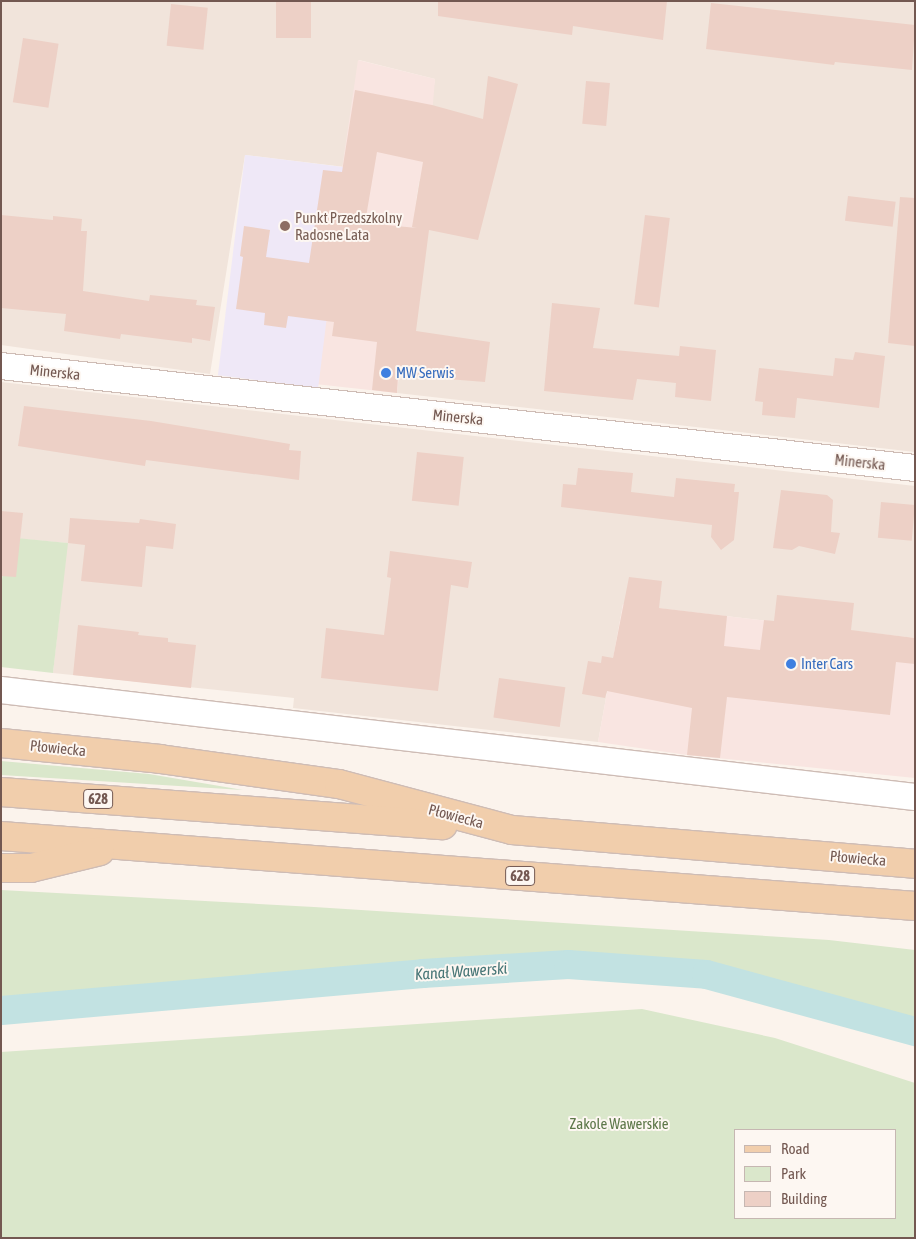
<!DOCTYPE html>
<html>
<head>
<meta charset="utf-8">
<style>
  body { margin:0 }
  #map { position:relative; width:916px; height:1239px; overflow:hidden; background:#fbf3ec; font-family:"Asap Condensed",sans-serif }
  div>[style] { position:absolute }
  .residential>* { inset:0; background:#f1e4db }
  .commercial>* { inset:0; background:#f9e5e1 }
  .education>* { inset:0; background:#efe8f7; transform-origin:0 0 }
  .green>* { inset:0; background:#dae7cb }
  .canal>* { height:29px; margin:-14.5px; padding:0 14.5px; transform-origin:14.5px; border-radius:14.5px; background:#c2e2e2 }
  .building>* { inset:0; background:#edd0c6; transform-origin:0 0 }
  .roads { filter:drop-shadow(1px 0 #cebcb5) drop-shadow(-1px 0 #cebcb5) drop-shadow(0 1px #cebcb5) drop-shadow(0 -1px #cebcb5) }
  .minor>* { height:26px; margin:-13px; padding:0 13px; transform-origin:13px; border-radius:13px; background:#fff }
  .primary>* { height:28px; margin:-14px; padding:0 14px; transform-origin:14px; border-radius:14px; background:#f1ceac }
  .dots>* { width:14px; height:14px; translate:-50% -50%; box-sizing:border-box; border:2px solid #fdf7f2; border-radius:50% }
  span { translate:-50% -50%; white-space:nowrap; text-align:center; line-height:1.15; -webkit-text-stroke:4px #fdf7f2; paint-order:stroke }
  .shield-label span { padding:1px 4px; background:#fdf7f2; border:1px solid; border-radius:4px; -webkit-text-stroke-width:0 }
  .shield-label { font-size:14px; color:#735851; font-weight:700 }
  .education-label { font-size:15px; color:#785e54 }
  .left { translate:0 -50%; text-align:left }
  .street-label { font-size:15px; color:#735851 }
  .shop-label { font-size:15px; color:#366cbe }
  .park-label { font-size:15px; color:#5e784a }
  .water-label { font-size:16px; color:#467576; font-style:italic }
  .frame { position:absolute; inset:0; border:2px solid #735851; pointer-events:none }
  .legend { position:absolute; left:734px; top:1129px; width:162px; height:90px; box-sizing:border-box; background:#fdf7f2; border:1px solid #c6b7b2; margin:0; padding:6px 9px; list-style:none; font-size:15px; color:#735851 }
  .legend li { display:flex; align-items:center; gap:10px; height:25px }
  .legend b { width:25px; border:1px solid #c6b7b2 }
</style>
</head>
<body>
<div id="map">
  <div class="residential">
    <i style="clip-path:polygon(1px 1px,915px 1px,915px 452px,397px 393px,416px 202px,419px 182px,428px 163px,428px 125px,435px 79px,359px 60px,345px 167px,245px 155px,210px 374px,1px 345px)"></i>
    <i style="clip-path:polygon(1px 382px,915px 486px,915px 638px,623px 604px,598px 742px,293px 708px,294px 698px,53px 673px,67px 543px,1px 537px)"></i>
  </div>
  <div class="commercial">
    <i style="clip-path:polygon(358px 60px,435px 79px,428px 163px,419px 182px,416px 202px,419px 202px,397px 393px,306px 383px,320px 318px)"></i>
    <i style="clip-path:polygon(623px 604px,915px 638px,915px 778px,687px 755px,598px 742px)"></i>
  </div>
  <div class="education">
    <i style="left:245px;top:155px;width:101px;height:222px;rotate:7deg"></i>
  </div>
  <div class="green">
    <i style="clip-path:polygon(6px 537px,68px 543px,53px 673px,1px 667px,1px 590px)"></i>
    <i style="clip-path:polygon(1px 761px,149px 774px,243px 790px,1px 775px)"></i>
    <i style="clip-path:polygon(1px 890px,314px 907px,829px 940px,915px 950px,915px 1027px,702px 966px,561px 957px,463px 961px,1px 1002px)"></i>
    <i style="clip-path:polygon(evenodd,642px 1009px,775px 1038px,915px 1083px,915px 1238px,1px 1238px,1px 1052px,642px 1009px,735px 1130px,895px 1130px,895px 1218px,735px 1218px,735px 1130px)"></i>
  </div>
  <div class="canal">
    <i style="left:1px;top:1010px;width:423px;rotate:-5deg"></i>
    <i style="left:422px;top:973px;width:146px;rotate:-3.5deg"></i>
    <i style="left:568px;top:964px;width:138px;rotate:4.1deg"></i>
    <i style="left:706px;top:974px;width:217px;rotate:15.3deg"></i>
  </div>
  <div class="building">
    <i style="left:276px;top:1px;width:35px;height:37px"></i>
    <i style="clip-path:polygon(438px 1px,667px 1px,663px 40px,573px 26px,572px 35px,438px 16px)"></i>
    <i style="clip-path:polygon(711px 3px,915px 25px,912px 70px,835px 62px,834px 65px,706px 49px)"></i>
    <i style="left:171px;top:4px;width:37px;height:42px;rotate:6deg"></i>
    <i style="left:23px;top:38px;width:36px;height:65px;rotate:9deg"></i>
    <i style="clip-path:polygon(evenodd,488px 76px,518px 84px,478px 240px,429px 230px,416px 331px,490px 342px,485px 382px,398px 375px,397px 393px,372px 390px,377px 342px,332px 336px,334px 322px,288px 316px,286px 328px,264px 325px,265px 313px,236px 309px,243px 257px,240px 256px,244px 226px,270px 230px,266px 257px,309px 263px,323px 170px,342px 172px,355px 90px,432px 105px,483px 119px,488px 76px,377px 152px,423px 162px,412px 227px,417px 228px,365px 223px,377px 152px)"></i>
    <i style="left:586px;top:81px;width:24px;height:43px;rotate:5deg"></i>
    <i style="left:848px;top:196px;width:48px;height:25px;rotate:7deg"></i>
    <i style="clip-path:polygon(900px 197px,915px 198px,915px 346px,888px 343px)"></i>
    <i style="clip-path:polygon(1px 215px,53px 220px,53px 216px,82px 219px,81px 231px,87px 231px,83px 291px,149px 301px,150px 295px,197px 300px,196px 305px,215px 307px,210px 341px,192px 338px,192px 343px,121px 334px,120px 339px,64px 331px,66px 314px,1px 308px)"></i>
    <i style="left:645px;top:215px;width:25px;height:90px;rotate:7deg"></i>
    <i style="clip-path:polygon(552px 303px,600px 308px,593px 348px,679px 356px,680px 346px,716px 350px,711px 401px,675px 397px,676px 383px,637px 379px,633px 400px,544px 391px)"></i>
    <i style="clip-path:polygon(855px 352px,885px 356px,879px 408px,797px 398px,795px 418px,762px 415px,763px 402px,755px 401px,759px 368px,833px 376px,835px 358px,853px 360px)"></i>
    <i style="clip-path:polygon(24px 406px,151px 421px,290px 444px,289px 450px,301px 451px,299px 480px,146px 460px,145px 466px,18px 446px)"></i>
    <i style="left:417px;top:452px;width:47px;height:49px;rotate:6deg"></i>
    <i style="clip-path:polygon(578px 468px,633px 473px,631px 492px,674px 497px,676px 478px,735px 484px,734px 492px,739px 492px,734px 540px,721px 550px,711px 537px,712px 525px,561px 507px,563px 484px,576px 485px)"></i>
    <i style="clip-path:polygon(781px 490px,827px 495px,833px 500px,831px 532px,840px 533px,835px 554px,799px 546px,792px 550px,773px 548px)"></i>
    <i style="left:881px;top:502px;width:34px;height:36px;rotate:5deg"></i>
    <i style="clip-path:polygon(1px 511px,23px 513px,16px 577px,1px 576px)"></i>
    <i style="clip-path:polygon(70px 518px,139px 523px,140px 519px,176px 524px,173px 549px,146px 546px,142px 587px,81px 581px,85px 545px,68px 543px)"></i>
    <i style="clip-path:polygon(390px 551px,472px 562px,468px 588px,451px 585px,438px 691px,321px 678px,326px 628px,384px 635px,391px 578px,387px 577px)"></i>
    <i style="clip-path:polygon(629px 577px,662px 581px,659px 608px,727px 616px,724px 646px,760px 650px,764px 620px,774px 621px,777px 595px,854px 603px,851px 630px,915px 638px,915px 664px,896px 662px,890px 715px,727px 697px,720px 758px,687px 755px,692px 708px,607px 691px,605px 698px,582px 694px,588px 661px,601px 663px,602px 656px,613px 658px)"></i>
    <i style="clip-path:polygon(78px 625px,139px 632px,138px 635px,168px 638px,168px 642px,196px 645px,191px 688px,73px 675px)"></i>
    <i style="left:499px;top:678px;width:67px;height:40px;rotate:8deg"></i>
  </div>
  <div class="roads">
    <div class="minor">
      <i style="left:1px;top:366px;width:920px;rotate:6.37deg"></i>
      <i style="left:1px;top:690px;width:920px;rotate:6.68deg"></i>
    </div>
    <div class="primary">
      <i style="left:1px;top:743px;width:160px;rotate:5.7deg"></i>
      <i style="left:160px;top:759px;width:181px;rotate:8deg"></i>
      <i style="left:339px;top:784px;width:179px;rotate:14.9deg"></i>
      <i style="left:512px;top:830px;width:404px;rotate:4.8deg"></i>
      <i style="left:1px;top:792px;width:443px;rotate:4.3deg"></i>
      <i style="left:1px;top:836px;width:917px;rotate:4.38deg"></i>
      <i style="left:1px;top:868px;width:30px"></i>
      <i style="left:31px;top:868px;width:71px;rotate:-13.8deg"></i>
    </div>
  </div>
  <div class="dots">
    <i style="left:285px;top:226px;background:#8d6e63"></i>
    <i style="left:386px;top:373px;background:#3f7fe0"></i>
    <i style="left:791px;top:664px;background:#3f7fe0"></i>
  </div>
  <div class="shield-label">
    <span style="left:98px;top:799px">628</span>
    <span style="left:520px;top:876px">628</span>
  </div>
  <div class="education-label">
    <span class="left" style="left:295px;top:226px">Punkt Przedszkolny<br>Radosne Lata</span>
  </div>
  <div class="street-label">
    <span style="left:55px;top:372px;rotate:6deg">Minerska</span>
    <span style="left:458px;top:417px;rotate:6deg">Minerska</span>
    <span style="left:860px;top:462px;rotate:6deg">Minerska</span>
    <span style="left:58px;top:748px;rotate:6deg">Płowiecka</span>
    <span style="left:456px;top:816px;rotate:15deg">Płowiecka</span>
    <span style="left:858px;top:858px;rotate:5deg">Płowiecka</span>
  </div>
  <div class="shop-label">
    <span class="left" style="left:396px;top:373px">MW Serwis</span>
    <span class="left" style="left:801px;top:664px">Inter Cars</span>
  </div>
  <div class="park-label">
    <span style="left:619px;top:1124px">Zakole Wawerskie</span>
  </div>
  <div class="water-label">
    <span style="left:461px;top:971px;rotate:-4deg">Kanał Wawerski</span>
  </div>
  <div class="frame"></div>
  <ul class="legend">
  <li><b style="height:6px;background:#f1ceac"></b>Road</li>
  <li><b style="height:14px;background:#dae7cb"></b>Park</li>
  <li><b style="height:14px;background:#edd0c6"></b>Building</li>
  </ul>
</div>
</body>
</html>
